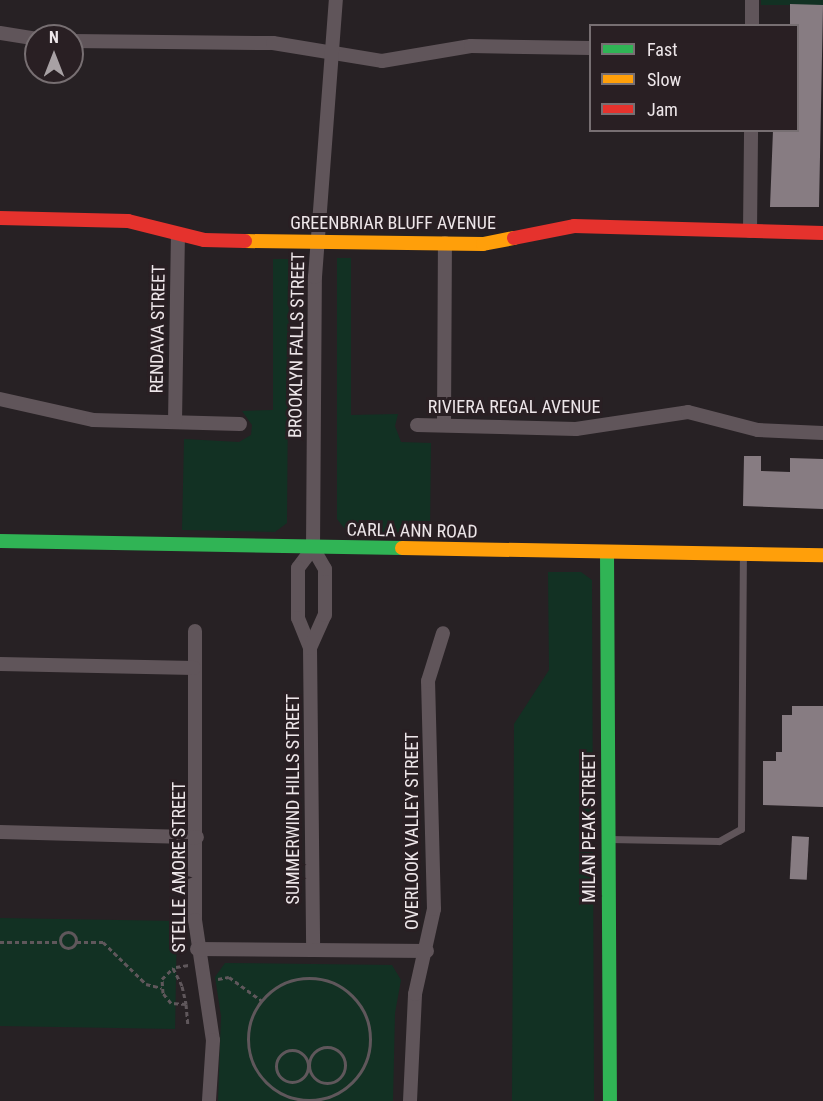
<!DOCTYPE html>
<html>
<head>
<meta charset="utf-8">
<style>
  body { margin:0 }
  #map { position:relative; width:823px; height:1101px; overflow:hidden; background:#272124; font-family:"Roboto Condensed",sans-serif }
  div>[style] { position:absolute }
  .green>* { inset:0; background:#123123; transform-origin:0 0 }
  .building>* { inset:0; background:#877c82; transform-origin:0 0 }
  .path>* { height:3px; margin-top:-1.5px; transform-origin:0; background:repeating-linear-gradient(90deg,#5f575b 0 4.5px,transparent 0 7.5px) }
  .path>.ring { margin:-1.5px; padding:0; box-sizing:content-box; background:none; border:3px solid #5f575b; border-radius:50% }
  .lane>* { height:7px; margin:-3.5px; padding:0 3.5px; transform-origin:3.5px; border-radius:3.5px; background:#60555a }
  .street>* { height:14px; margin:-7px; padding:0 7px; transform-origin:7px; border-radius:7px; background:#60555a }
  .fast>* { height:14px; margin:-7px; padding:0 7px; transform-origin:7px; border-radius:7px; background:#30b455 }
  .slow>* { height:14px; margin:-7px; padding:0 7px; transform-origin:7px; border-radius:7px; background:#ff9f0a }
  .jam>* { height:14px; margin:-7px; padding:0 7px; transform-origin:7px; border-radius:7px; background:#e5322d }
  span { translate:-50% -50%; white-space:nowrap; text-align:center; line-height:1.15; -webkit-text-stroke:6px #291f23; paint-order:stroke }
  .street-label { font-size:18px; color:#ede6e9 }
  .legend { position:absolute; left:589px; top:24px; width:210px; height:108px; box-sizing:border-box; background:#291f23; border:2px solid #776f72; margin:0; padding:8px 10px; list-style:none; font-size:18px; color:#ede6e9 }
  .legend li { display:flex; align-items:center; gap:12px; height:30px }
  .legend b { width:30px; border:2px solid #776f72 }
  .north { position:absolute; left:24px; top:24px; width:60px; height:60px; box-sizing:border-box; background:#291f23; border:2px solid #776f72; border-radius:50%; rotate:0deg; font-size:16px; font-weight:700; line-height:24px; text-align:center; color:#ede6e9 }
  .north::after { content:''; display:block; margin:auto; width:21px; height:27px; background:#a8a1a4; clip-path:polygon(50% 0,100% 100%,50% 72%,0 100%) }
</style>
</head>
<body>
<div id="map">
  <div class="green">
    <i style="left:761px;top:0;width:62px;height:5px"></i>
    <i style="clip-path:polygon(337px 258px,351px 258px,351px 415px,398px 414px,395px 426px,401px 442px,431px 443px,430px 532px,348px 533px,337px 519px)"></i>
    <i style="clip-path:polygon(273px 259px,289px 259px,287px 523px,275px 532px,182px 530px,184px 439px,239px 442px,251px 435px,252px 425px,242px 411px,273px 410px)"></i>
    <i style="clip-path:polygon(548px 572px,581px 572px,592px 580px,594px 1101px,512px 1101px,514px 724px,549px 670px)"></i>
    <i style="left:0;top:918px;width:177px;height:108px;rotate:1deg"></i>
    <i style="clip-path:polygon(225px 963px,392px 965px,401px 980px,395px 1013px,393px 1101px,218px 1101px,221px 1016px,215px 977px)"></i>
  </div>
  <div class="building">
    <i style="clip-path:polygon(790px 4px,823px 5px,819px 207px,770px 207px,773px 130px,798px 130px,798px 26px,790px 26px)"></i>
    <i style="clip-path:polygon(744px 456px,761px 456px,761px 471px,790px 472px,790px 458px,823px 459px,823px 509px,743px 506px)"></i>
    <i style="clip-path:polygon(792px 706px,823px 706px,823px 807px,763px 805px,763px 761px,776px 761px,776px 752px,782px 752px,782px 715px,792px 715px)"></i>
    <i style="left:792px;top:836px;width:17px;height:43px;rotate:3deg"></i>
  </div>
  <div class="path">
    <i class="ring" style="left:60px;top:932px;width:13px;height:13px"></i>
    <i style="left:0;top:942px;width:60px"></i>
    <i style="left:76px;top:942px;width:27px"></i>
    <i style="left:103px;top:942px;width:60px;rotate:44.3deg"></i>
    <i style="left:146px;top:984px;width:16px;rotate:14deg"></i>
    <i style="left:176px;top:967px;width:13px;rotate:-9deg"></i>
    <i class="ring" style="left:248px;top:978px;width:119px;height:119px"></i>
    <i style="left:218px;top:979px;width:11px;rotate:-10deg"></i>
    <i style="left:229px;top:977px;width:41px;rotate:36deg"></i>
    <i style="left:186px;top:1004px;width:15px;rotate:-176deg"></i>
    <i style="left:171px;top:1003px;width:13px;rotate:-129deg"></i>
    <i style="left:163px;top:993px;width:14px;rotate:-94deg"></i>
    <i style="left:162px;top:979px;width:16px;rotate:-45deg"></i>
    <i style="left:173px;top:968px;width:20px;rotate:63deg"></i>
    <i style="left:182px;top:986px;width:18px;rotate:77deg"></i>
    <i style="left:186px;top:1004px;width:21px;rotate:85deg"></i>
    <i class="ring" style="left:309px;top:1047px;width:33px;height:33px"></i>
    <i class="ring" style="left:276px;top:1050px;width:29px;height:29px"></i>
  </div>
  <div class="lane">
    <i style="left:609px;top:839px;width:110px;rotate:1deg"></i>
    <i style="left:719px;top:841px;width:25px;rotate:-29deg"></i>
    <i style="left:741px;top:829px;width:272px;rotate:-89.6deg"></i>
  </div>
  <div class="street">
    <i style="left:752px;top:26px;width:26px;rotate:-90deg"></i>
    <i style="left:0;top:33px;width:36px;rotate:9deg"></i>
    <i style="left:72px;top:41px;width:201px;rotate:0.6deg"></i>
    <i style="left:273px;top:43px;width:110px;rotate:9.4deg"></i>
    <i style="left:382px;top:61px;width:90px;rotate:-9.6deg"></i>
    <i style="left:471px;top:46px;width:119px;rotate:1deg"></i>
    <i style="left:750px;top:231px;width:101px;rotate:-89.4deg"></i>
    <i style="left:0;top:399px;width:95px;rotate:12.7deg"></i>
    <i style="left:93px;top:420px;width:147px;rotate:1.6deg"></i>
    <i style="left:175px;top:422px;width:185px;rotate:-89.1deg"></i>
    <i style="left:444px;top:424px;width:181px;rotate:-89.7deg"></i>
    <i style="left:417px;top:425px;width:159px;rotate:1.4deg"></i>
    <i style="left:576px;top:429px;width:113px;rotate:-8.6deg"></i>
    <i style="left:688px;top:412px;width:72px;rotate:14.4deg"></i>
    <i style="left:758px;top:430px;width:65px;rotate:2.6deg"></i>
    <i style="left:313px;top:548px;width:271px;rotate:-89.6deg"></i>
    <i style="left:315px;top:277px;width:278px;rotate:-85.7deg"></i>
    <i style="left:313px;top:548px;width:25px;rotate:127deg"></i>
    <i style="left:298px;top:568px;width:50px;rotate:90deg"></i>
    <i style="left:298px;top:618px;width:32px;rotate:68deg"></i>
    <i style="left:310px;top:648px;width:302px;rotate:89.4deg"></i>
    <i style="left:195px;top:631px;width:289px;rotate:90deg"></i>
    <i style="left:195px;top:920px;width:121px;rotate:81.5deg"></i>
    <i style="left:213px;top:1040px;width:61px;rotate:93.8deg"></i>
    <i style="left:310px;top:648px;width:36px;rotate:-66deg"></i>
    <i style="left:325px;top:615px;width:46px;rotate:-90deg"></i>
    <i style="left:325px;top:569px;width:24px;rotate:-120deg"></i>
    <i style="left:0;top:664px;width:194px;rotate:1.2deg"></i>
    <i style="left:0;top:832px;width:197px;rotate:1.5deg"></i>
    <i style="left:197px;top:949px;width:230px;rotate:0.5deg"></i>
    <i style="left:410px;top:1101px;width:107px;rotate:-87.3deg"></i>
    <i style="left:415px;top:994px;width:87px;rotate:-77.4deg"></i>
    <i style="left:434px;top:909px;width:228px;rotate:-91.5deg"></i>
    <i style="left:428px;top:681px;width:50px;rotate:-72.6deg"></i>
  </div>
  <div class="fast">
    <i style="left:0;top:541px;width:402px;rotate:1deg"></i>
    <i style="left:607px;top:552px;width:549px;rotate:89.69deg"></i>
  </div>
  <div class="slow">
    <i style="left:245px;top:241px;width:238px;rotate:0.7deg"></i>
    <i style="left:483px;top:244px;width:32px;rotate:-11deg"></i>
    <i style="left:402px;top:548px;width:421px;rotate:1deg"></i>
  </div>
  <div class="jam">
    <i style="left:0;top:218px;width:128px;rotate:1.3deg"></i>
    <i style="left:128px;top:221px;width:78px;rotate:14deg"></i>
    <i style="left:204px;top:240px;width:41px;rotate:1.4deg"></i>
    <i style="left:514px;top:238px;width:61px;rotate:-11.3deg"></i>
    <i style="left:574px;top:226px;width:249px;rotate:1.6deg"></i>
  </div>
  <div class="street-label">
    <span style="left:393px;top:223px">GREENBRIAR BLUFF AVENUE</span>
    <span style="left:158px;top:329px;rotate:-89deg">RENDAVA STREET</span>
    <span style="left:297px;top:345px;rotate:-89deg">BROOKLYN FALLS STREET</span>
    <span style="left:514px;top:407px">RIVIERA REGAL AVENUE</span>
    <span style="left:412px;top:531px;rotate:1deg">CARLA ANN ROAD</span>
    <span style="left:293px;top:799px;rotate:-90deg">SUMMERWIND HILLS STREET</span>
    <span style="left:589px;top:827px;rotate:-90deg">MILAN PEAK STREET</span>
    <span style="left:412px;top:831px;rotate:-90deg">OVERLOOK VALLEY STREET</span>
    <span style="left:179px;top:867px;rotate:-90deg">STELLE AMORE STREET</span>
  </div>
  <ul class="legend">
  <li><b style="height:8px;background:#30b455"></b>Fast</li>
  <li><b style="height:8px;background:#ff9f0a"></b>Slow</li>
  <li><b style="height:8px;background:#e5322d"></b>Jam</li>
  </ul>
  <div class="north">N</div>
</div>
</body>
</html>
